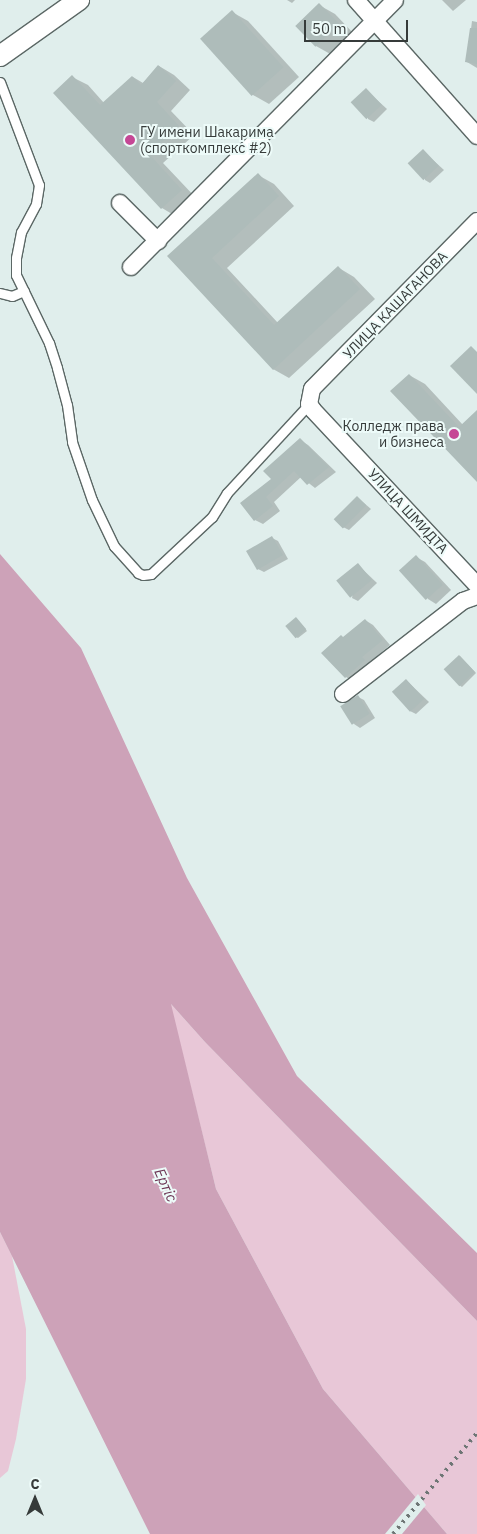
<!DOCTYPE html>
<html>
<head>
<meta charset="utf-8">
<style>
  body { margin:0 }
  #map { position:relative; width:477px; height:1534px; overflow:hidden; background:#e0eeec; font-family:"IBM Plex Sans",sans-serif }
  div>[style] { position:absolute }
  .green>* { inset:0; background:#e8c7d7 }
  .water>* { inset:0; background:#cda2b8 }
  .pier>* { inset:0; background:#e0eeec }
  .shadow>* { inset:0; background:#0003 }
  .building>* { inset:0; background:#aebcba; transform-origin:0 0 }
  .roads { filter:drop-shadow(1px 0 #5b6765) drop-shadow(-1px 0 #5b6765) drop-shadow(0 1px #5b6765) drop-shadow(0 -1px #5b6765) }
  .service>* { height:9px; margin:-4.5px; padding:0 4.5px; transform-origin:4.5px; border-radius:4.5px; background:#fff }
  .minor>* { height:16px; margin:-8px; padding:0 8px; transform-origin:8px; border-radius:8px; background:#fff }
  .tertiary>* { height:20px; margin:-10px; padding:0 10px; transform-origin:10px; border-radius:10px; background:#fff }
  .rail>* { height:4px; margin-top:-2px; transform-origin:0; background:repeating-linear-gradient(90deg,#6e7675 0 2.5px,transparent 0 7.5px) }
  .dots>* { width:14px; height:14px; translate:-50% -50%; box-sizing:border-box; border:2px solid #edfbf9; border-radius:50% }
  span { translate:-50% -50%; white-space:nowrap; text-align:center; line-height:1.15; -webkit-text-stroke:4px #edfbf9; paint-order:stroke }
  .poi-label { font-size:14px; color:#363b3a }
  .left { translate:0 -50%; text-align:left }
  .right { translate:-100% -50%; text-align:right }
  .street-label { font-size:14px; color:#363b3a }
  .water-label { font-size:15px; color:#6d3655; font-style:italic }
  .north { position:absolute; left:10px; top:1474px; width:50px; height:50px; -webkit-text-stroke:4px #edfbf9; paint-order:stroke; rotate:0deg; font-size:14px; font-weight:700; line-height:20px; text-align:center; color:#363b3a }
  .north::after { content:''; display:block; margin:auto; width:18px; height:22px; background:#363b3a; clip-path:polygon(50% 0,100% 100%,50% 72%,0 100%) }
  .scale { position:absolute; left:304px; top:20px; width:104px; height:22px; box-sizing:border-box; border:2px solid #363b3a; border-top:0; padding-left:6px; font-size:15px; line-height:18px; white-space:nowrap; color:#363b3a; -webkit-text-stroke:4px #edfbf9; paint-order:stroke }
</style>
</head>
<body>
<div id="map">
  <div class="green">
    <i style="clip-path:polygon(170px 1003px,205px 1042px,477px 1321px,477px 1534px,447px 1534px,323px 1389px,216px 1189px)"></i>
    <i style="clip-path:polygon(0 1232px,12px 1256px,26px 1329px,26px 1379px,16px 1439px,8px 1471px,0 1478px)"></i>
  </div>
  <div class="water">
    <i style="clip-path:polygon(0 554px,81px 648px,187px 878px,297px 1076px,477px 1253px,477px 1321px,205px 1042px,171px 1004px,216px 1189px,323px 1389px,447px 1534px,150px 1534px,0 1232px)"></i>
  </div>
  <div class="pier">
    <i style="clip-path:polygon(418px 1494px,426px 1505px,402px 1534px,385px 1534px)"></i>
  </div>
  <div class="shadow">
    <i style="clip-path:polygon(287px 0,295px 0,292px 3px)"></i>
    <i style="clip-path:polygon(442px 0,466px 0,453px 11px)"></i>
    <i style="clip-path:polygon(319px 5px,335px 14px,354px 34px,332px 55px,316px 46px,297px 26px)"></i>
    <i style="clip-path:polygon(232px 12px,248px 21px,299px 77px,269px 104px,253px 95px)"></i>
    <i style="clip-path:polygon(472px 21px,477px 22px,477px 68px,467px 62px)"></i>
    <i style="clip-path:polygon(159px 66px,174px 75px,190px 90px,171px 111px,194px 135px,163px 163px,197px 199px,177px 217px,162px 208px,72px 77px,88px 85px,104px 103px,133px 77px,143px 83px)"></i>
    <i style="clip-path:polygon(366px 90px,387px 109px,374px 122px,368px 119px)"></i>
    <i style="clip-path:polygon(423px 151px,444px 170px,430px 183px,425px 180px)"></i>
    <i style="clip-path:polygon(258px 175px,274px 184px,294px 206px,227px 268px,278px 323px,339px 268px,354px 277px,375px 299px,289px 378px,273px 369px,169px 256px)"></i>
    <i style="clip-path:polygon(409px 375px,425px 384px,463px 425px,477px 412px,477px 480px)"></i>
    <i style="clip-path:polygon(300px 440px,308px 445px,336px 472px,315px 488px,301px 477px,274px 502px,280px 511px,263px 524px,255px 520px,272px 480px)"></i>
    <i style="clip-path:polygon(357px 497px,371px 509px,349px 530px,343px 527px)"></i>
    <i style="clip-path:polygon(272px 538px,278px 541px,288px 559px,264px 572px,258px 569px)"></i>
    <i style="clip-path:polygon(416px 557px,425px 562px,451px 590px,436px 604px,428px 599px)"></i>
    <i style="clip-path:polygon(358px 565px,377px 583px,358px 601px,352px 598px)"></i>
    <i style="clip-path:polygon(296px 618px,307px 631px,298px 638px,296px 637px)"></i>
    <i style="clip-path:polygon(365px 620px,373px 625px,390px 645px,369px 663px,372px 665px,354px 682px,346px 677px,344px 638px)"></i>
    <i style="clip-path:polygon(460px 656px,476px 673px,462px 687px,459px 685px)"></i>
    <i style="clip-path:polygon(407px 681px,429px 702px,416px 714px,410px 711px)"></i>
    <i style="clip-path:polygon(358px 697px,364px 700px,375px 718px,360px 728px,354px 724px)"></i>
  </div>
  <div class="building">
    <i style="left:319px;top:3px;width:29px;height:33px;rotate:46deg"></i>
    <i style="left:232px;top:10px;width:77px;height:43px;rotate:48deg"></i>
    <i style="clip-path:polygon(470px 28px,477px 28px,477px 64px,465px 62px)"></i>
    <i style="clip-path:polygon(158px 65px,176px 81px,157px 102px,179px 126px,149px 154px,182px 190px,161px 209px,53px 93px,72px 75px,100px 105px,132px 76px,141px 85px)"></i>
    <i style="left:366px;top:88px;width:23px;height:21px;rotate:47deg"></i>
    <i style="left:423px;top:149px;width:23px;height:21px;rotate:47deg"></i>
    <i style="clip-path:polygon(258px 173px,279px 196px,212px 258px,274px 325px,338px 266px,360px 289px,273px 370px,167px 256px)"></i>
    <i style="clip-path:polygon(471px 346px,477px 352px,477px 394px,450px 366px)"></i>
    <i style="clip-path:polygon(409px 374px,459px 427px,477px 410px,477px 482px,390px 391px)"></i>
    <i style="clip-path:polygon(300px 438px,329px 467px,307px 485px,294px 471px,266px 497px,273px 506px,254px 521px,240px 503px,271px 479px,263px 471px)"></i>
    <i style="left:357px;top:496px;width:13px;height:33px;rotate:45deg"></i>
    <i style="left:272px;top:536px;width:22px;height:30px;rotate:60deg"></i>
    <i style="left:416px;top:555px;width:40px;height:23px;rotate:48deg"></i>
    <i style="left:358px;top:563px;width:22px;height:28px;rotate:51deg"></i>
    <i style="left:296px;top:617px;width:16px;height:14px;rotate:50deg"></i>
    <i style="clip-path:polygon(365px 619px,383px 640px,362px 657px,365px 660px,345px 678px,321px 653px,341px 635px,343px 637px)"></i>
    <i style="left:459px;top:655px;width:23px;height:21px;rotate:47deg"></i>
    <i style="left:406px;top:679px;width:27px;height:19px;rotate:48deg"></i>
    <i style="left:358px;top:695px;width:22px;height:21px;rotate:58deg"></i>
  </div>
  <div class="roads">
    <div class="service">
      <i style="left:0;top:82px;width:110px;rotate:69.3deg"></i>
      <i style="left:39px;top:185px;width:19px;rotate:99deg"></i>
      <i style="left:36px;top:204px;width:32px;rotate:118deg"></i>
      <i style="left:21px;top:232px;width:26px;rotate:101deg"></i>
      <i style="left:16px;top:258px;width:17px;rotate:90deg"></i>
      <i style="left:16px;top:275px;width:76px;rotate:64.1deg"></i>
      <i style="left:49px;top:343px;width:26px;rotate:72deg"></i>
      <i style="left:57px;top:368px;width:38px;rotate:75deg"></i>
      <i style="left:67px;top:405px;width:37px;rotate:82deg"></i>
      <i style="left:72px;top:442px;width:61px;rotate:71deg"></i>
      <i style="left:92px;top:500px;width:51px;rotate:64.4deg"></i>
      <i style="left:114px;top:546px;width:36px;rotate:48deg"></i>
      <i style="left:138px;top:573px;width:5px;rotate:22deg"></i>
      <i style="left:143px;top:575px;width:8px;rotate:-7deg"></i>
      <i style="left:151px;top:574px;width:83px;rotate:-43.1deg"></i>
      <i style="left:212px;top:517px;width:28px;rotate:-58deg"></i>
      <i style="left:227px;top:493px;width:121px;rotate:-47.3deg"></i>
      <i style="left:0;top:293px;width:12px;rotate:14deg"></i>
      <i style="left:12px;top:296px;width:13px;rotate:-23deg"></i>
    </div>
    <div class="minor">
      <i style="left:356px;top:0;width:182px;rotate:48.3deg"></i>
      <i style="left:120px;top:203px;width:54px;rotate:45deg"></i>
      <i style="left:477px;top:221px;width:235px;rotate:134.5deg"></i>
      <i style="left:312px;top:389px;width:15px;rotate:101deg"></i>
      <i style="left:309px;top:404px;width:7px;rotate:56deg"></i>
      <i style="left:313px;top:410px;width:240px;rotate:46.9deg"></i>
      <i style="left:131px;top:267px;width:375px;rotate:-45.3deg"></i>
      <i style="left:343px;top:694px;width:152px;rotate:-37.8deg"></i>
      <i style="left:463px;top:601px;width:15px;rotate:-20deg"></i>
    </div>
    <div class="tertiary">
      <i style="left:0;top:56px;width:97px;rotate:-35.3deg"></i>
    </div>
  </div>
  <div class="rail">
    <i style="left:393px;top:1534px;width:131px;rotate:-50.3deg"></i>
  </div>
  <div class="dots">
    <i style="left:130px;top:140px;background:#c54795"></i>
    <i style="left:454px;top:434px;background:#c54795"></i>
  </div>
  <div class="poi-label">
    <span class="left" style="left:140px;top:140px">ГУ имени Шакарима<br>(спорткомплекс #2)</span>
    <span class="right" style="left:444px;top:434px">Колледж права<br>и бизнеса</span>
  </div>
  <div class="street-label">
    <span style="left:395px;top:305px;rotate:-46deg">УЛИЦА КАШАГАНОВА</span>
    <span style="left:408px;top:511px;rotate:47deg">УЛИЦА ШМИДТА</span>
  </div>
  <div class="water-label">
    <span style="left:166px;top:1185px;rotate:66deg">Ертіс</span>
  </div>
  <div class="north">С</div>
  <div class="scale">50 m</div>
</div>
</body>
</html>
